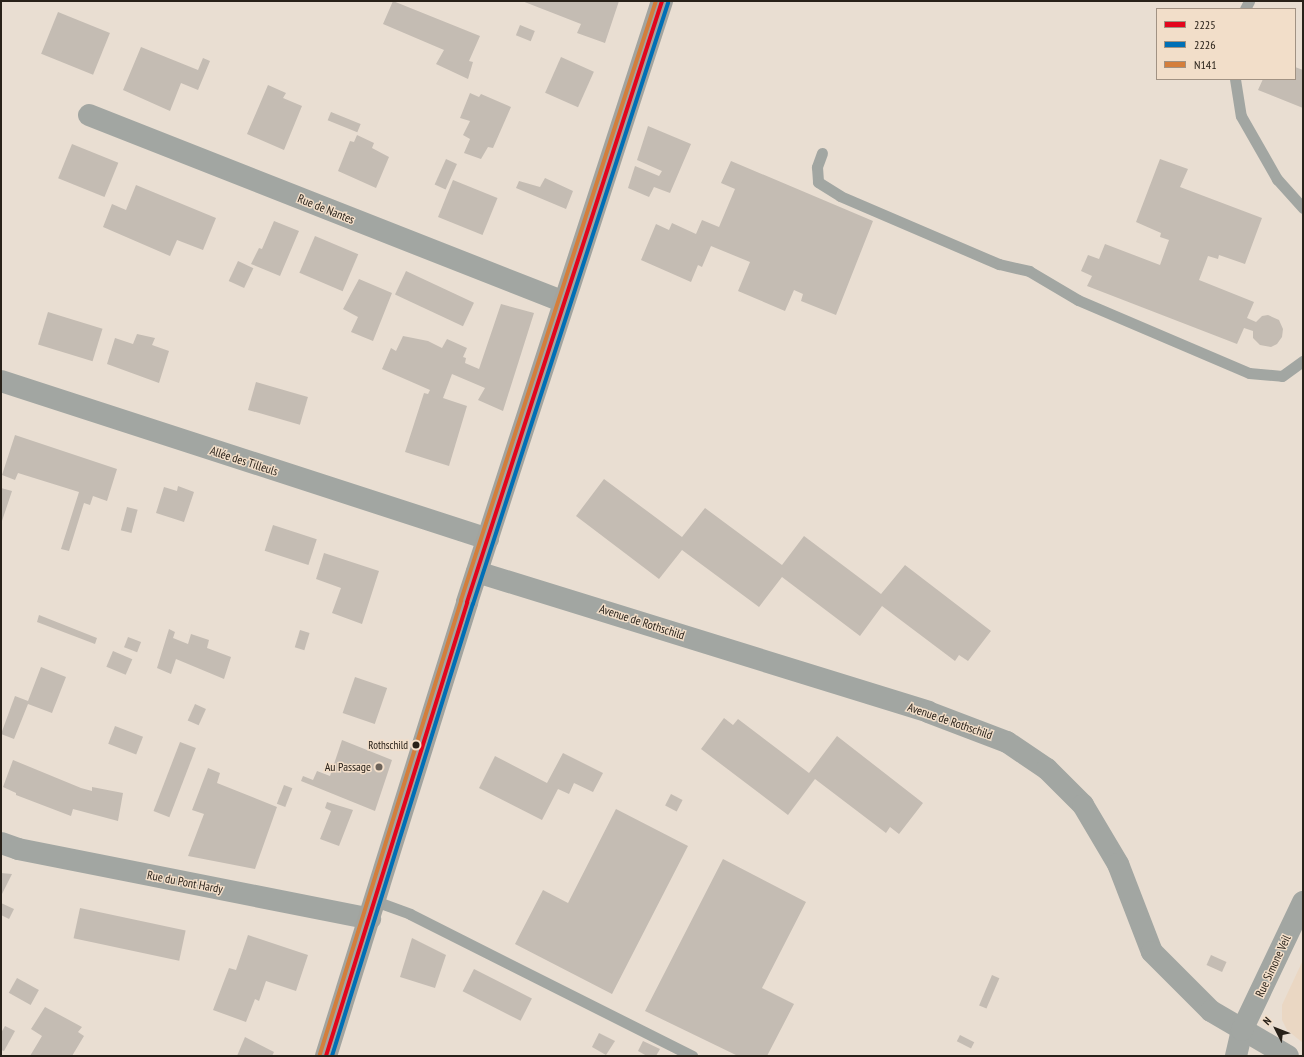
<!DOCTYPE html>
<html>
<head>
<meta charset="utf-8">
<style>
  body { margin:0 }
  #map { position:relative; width:1304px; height:1057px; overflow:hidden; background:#e9ded2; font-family:"PT Sans Narrow",sans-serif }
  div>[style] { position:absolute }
  .built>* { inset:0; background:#ead7c3 }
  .building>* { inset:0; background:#c4bcb3; transform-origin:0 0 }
  .service>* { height:11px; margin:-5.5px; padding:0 5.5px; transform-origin:5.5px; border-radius:5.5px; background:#a2a6a2 }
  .minor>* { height:22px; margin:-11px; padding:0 11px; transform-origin:11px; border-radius:11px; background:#a2a6a2 }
  .secondary>* { height:22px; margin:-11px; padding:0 11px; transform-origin:11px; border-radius:11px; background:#a2a49f }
  .bus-1>* { height:4px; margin:-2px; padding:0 2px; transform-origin:2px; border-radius:2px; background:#e3051c }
  .bus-2>* { height:4px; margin:-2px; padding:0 2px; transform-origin:2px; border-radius:2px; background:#006fb6 }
  .bus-3>* { height:4px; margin:-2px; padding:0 2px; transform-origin:2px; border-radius:2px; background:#d47e3c }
  .dots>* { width:11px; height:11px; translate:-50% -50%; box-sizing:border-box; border:2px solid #f2dec9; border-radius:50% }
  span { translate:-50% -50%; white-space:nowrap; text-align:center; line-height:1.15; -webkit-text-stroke:3px #f2dec9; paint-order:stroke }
  .bus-label { font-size:11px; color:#282119 }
  .right { translate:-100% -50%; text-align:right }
  .street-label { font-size:12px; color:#282119 }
  .poi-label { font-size:12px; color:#282119 }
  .frame { position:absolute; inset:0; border:2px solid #282119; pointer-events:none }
  .legend { position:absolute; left:1156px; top:8px; width:140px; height:72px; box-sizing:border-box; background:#f2dec9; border:1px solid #a19283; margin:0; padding:5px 7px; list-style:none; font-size:12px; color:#282119 }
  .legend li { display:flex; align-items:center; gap:8px; height:20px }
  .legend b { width:20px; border:1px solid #a19283 }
  .north { position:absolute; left:1256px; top:1009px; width:40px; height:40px; -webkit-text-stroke:3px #f2dec9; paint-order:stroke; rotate:312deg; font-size:11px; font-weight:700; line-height:16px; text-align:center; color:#282119 }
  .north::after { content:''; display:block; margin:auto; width:14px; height:18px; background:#282119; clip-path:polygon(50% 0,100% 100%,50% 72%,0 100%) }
</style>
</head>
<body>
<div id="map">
  <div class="built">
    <i style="clip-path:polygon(1303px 960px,1303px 1043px,1287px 1030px,1282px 1020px,1282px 1005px)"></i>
  </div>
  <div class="building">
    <i style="clip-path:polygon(393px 1px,480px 36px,469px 61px,473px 62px,468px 79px,436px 64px,444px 50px,383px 24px)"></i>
    <i style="clip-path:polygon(522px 1px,619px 1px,605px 43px,577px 33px,581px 24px)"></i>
    <i style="left:58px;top:12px;width:56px;height:45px;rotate:22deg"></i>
    <i style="left:520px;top:25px;width:16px;height:11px;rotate:22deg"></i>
    <i style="clip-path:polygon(141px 47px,198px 70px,203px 58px,210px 61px,198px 90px,181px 83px,170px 111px,123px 90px)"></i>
    <i style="left:561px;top:57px;width:36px;height:39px;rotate:24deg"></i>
    <i style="clip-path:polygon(1295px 67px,1303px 70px,1303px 108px,1258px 90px,1263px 79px,1295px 79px)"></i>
    <i style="clip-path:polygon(268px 85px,286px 93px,283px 98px,302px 106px,284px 150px,247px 134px)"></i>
    <i style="clip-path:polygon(470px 93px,479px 97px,481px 94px,511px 107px,493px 148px,488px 147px,481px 159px,464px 153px,470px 139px,463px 135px,470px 121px,460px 118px)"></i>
    <i style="left:331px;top:112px;width:32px;height:9px;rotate:22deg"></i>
    <i style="clip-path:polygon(648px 126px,691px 144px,670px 193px,654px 187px,649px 197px,628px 188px,635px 166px,659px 176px,662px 171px,637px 160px)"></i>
    <i style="clip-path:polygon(357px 135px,374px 143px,372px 148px,389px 157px,376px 188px,338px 171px,350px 141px,354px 142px)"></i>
    <i style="left:72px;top:144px;width:50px;height:37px;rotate:22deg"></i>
    <i style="left:446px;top:159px;width:12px;height:28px;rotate:24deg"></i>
    <i style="clip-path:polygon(1160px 159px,1188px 169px,1180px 187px,1262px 218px,1245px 264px,1219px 255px,1218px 259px,1208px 256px,1199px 280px,1254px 302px,1247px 318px,1256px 322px,1262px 316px,1268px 315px,1279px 320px,1283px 329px,1282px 337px,1277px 344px,1271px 347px,1260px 345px,1253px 338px,1253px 331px,1244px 328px,1237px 344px,1087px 286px,1092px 276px,1081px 271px,1088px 255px,1099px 259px,1105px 244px,1160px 265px,1169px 240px,1160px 237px,1161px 233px,1136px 222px)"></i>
    <i style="clip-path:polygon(731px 161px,873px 221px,836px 315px,801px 301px,803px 294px,794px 290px,785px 311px,738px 291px,750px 262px,711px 246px,702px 267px,698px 265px,691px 282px,641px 260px,656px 224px,669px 230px,672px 223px,696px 234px,702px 220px,719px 227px,735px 189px,721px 183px)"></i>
    <i style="clip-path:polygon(545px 178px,573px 191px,566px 209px,516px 188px,519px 181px,540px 187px)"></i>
    <i style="left:453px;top:180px;width:48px;height:40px;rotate:22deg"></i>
    <i style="clip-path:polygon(136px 185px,216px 218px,203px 250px,177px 240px,170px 256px,103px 227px,112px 204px,126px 210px)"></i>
    <i style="clip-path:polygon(274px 221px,299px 231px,280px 276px,251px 264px,259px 248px,262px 249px)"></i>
    <i style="left:315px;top:236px;width:47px;height:40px;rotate:23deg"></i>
    <i style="left:238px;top:261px;width:17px;height:22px;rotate:25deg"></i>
    <i style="left:406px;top:271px;width:75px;height:26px;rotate:25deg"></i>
    <i style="clip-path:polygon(359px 279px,392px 293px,373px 341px,351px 332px,358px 317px,343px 309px)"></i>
    <i style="clip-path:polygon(501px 304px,534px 313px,503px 411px,478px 400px,485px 388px,452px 374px,443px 398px,467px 406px,449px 466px,405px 452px,424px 393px,428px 394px,430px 390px,382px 369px,391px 348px,396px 351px,403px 336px,428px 341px,442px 348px,447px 339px,467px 348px,463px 357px,466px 358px,465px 363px,479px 369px)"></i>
    <i style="left:48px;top:312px;width:57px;height:34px;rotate:17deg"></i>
    <i style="clip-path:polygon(137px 334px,155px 338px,152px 345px,169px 351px,159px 383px,107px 364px,115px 338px,133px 344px)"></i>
    <i style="left:256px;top:382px;width:54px;height:29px;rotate:16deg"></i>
    <i style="clip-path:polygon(15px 435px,117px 469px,107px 501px,93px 496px,90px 505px,84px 503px,69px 551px,61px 549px,79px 492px,18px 473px,15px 480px,2px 475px)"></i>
    <i style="clip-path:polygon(604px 479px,682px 537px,705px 508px,782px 565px,804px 536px,881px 594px,905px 565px,991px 631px,968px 661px,959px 655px,955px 661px,882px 606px,860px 636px,782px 577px,759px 607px,682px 550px,659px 579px,576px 516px)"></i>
    <i style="clip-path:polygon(178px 486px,194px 492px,184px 522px,156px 513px,164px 487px,177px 491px)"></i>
    <i style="clip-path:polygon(1px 488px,12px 491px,1px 524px)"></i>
    <i style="left:127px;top:507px;width:11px;height:24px;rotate:15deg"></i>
    <i style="left:273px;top:525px;width:46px;height:27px;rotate:18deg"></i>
    <i style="clip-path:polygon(324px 553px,379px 571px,362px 624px,332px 613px,341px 588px,316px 579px)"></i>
    <i style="clip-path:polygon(39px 615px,97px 638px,95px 644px,37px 622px)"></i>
    <i style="clip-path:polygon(169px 629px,175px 632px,173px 638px,188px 644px,191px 634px,209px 640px,207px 648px,231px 657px,224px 679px,176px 659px,171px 674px,157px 668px)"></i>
    <i style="left:300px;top:630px;width:10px;height:18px;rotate:17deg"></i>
    <i style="left:128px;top:637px;width:14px;height:11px;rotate:21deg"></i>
    <i style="left:113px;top:651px;width:21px;height:17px;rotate:23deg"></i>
    <i style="clip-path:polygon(41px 667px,66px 677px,52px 713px,28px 704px,14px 739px,1px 734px,15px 696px,28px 701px)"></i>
    <i style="left:355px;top:677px;width:34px;height:38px;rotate:19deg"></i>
    <i style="left:195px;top:704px;width:12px;height:18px;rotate:24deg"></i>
    <i style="clip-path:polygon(724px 718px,733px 725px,738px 719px,809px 773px,837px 736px,923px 803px,899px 834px,890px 827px,886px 833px,815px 779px,788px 815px,701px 749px)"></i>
    <i style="left:115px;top:726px;width:30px;height:19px;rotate:21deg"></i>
    <i style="clip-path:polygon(342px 740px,392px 760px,375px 811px,301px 781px,303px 776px,313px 780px,317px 771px,330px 776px)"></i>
    <i style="left:180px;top:742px;width:17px;height:74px;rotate:21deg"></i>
    <i style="clip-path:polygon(563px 753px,603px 773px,593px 792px,574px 783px,569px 794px,558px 789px,542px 820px,479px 788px,495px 756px,547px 783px)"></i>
    <i style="clip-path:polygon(13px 760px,81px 788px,92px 791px,92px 787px,123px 793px,118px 821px,73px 809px,71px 816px,16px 795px,16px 793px,3px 787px)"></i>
    <i style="clip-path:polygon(208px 768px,220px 773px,217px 783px,277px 807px,255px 869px,188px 856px,204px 814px,192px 810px)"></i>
    <i style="left:284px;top:785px;width:9px;height:20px;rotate:21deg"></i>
    <i style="left:671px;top:794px;width:13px;height:13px;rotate:27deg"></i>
    <i style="clip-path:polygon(327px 802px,353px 810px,339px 846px,320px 839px,331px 811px,325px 808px)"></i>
    <i style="clip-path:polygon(616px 809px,688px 846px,612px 994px,515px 944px,543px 890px,568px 903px)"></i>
    <i style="clip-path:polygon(723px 859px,806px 902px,762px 988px,794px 1004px,767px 1056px,738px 1056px,645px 1011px)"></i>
    <i style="clip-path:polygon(1px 873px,12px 874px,1px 896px)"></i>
    <i style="clip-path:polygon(1px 903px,14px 909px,9px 919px,1px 915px)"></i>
    <i style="left:80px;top:908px;width:108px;height:31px;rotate:12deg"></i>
    <i style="clip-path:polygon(248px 935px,308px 955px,296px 991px,266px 981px,259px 1001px,255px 999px,246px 1022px,213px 1010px,229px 968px,236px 970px)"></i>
    <i style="clip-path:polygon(412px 938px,446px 955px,435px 988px,400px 977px)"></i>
    <i style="left:1211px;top:955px;width:17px;height:11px;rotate:24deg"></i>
    <i style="left:474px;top:969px;width:65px;height:25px;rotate:27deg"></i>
    <i style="left:992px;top:975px;width:8px;height:33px;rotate:23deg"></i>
    <i style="left:17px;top:978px;width:25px;height:17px;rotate:29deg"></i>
    <i style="clip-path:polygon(45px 1007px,82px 1027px,78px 1032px,84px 1036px,72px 1056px,30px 1056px,42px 1036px,31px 1029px)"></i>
    <i style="clip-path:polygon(5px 1026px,15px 1031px,4px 1051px,1px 1050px,1px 1033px)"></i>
    <i style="clip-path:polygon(599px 1033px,615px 1041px,606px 1055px,592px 1047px)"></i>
    <i style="left:960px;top:1035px;width:16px;height:7px;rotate:27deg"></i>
    <i style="clip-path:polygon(245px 1037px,274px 1052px,272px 1056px,237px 1056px)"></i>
    <i style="clip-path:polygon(643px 1041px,660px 1049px,656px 1056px,647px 1056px,638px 1051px)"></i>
  </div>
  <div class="service">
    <i style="left:1245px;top:9px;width:9px;rotate:-63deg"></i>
    <i style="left:1235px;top:79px;width:37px;rotate:81deg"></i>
    <i style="left:1241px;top:116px;width:73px;rotate:60.3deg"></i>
    <i style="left:1277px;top:179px;width:39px;rotate:48deg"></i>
    <i style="left:822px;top:153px;width:15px;rotate:110deg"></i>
    <i style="left:817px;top:167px;width:15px;rotate:86deg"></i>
    <i style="left:818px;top:182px;width:26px;rotate:32deg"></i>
    <i style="left:840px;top:196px;width:173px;rotate:23.2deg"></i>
    <i style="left:999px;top:264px;width:31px;rotate:13deg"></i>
    <i style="left:1029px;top:271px;width:57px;rotate:30.6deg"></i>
    <i style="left:1078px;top:300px;width:186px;rotate:23.1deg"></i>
    <i style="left:1249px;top:373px;width:33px;rotate:5deg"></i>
    <i style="left:1282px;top:376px;width:26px;rotate:-36deg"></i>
    <i style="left:375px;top:901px;width:37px;rotate:20deg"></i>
    <i style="left:410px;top:914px;width:316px;rotate:26.7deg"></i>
  </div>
  <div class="minor">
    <i style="left:89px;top:115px;width:510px;rotate:21.49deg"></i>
    <i style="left:1px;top:381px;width:512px;rotate:17.97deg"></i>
    <i style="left:477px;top:572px;width:472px;rotate:17.2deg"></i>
    <i style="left:928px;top:712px;width:85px;rotate:20.8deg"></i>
    <i style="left:1007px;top:742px;width:48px;rotate:34deg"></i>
    <i style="left:1047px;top:769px;width:51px;rotate:45deg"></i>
    <i style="left:1083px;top:805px;width:69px;rotate:59.3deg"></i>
    <i style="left:1118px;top:864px;width:94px;rotate:68.9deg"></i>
    <i style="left:1152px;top:952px;width:83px;rotate:45deg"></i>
    <i style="left:1211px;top:1011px;width:89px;rotate:30.3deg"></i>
    <i style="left:1px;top:843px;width:18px;rotate:19deg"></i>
    <i style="left:18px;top:849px;width:359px;rotate:11.2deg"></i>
    <i style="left:1236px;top:1056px;width:27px;rotate:-77deg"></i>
    <i style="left:1242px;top:1030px;width:142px;rotate:-64.5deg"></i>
  </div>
  <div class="secondary">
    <i style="left:326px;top:1056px;width:475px;rotate:-72.7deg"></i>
    <i style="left:467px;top:602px;width:632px;rotate:-72.02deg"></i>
  </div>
  <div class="bus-1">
    <i style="left:326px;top:1056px;width:475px;rotate:-72.7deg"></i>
    <i style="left:467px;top:602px;width:632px;rotate:-72.02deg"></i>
  </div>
  <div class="bus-2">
    <i style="left:332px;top:1056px;width:473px;rotate:-72.7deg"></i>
    <i style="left:473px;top:604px;width:632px;rotate:-72.02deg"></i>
  </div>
  <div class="bus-3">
    <i style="left:320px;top:1054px;width:475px;rotate:-72.7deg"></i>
    <i style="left:461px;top:600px;width:630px;rotate:-71.97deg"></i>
  </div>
  <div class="dots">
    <i style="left:416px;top:745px;background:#282119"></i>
    <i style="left:379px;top:767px;background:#6c635a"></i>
  </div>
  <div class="bus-label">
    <span class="right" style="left:408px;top:745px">Rothschild</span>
  </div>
  <div class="street-label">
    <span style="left:326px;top:209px;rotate:22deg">Rue de Nantes</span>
    <span style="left:244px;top:461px;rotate:18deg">Allée des Tilleuls</span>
    <span style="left:642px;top:622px;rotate:18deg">Avenue de Rothschild</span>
    <span style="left:950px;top:721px;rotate:19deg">Avenue de Rothschild</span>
    <span style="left:185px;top:882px;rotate:11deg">Rue du Pont Hardy</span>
    <span style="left:1273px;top:966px;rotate:-65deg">Rue Simone Veil</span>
  </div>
  <div class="poi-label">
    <span class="right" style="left:371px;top:767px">Au Passage</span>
  </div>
  <div class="frame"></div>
  <ul class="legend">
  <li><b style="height:5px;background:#e3051c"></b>2225</li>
  <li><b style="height:5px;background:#006fb6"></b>2226</li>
  <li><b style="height:5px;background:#d47e3c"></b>N141</li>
  </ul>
  <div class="north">N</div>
</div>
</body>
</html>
